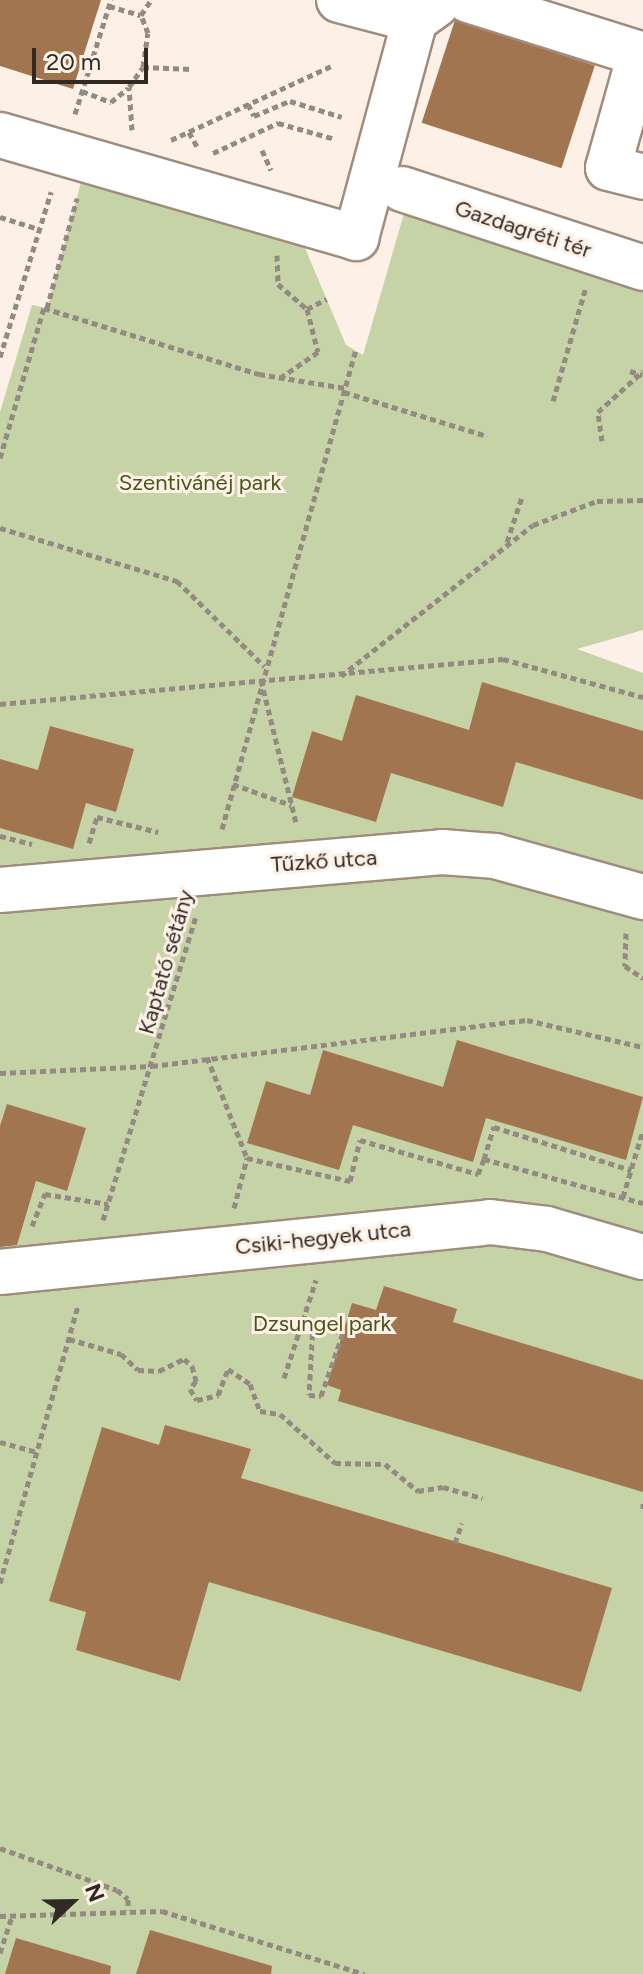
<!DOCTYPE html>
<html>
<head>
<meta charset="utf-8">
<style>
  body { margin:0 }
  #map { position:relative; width:643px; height:1974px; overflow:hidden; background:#fdf0e6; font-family:Figtree,sans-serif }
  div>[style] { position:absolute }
  .green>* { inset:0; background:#c5d3a6 }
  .building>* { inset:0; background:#a27551; transform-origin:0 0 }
  .path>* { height:5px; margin-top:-2.5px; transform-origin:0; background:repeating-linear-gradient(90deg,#958a82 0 6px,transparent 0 10px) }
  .roads { filter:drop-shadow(2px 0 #a08c7d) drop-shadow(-2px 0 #a08c7d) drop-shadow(0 2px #a08c7d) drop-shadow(0 -2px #a08c7d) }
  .minor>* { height:44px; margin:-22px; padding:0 22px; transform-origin:22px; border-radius:22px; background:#fff }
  span { translate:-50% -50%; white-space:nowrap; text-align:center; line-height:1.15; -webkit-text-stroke:6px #fdf0e6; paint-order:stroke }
  .street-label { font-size:22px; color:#312923 }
  .park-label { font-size:22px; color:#48561a }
  .north { position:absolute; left:32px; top:1862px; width:80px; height:80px; -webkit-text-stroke:6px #fdf0e6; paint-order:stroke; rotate:68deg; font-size:22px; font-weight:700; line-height:32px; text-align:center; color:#312923 }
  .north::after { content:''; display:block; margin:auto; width:28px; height:36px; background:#312923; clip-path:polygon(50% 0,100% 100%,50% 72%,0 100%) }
  .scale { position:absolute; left:32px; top:48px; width:116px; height:36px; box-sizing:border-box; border:4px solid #312923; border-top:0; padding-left:10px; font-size:24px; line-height:28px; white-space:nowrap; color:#312923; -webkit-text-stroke:6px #fdf0e6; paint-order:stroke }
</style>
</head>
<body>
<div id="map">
  <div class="green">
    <i style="clip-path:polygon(83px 175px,302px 241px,346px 345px,363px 355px,407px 203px,643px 277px,643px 630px,577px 649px,643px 673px,643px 1974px,0 1974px,0 412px,32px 305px,47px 308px)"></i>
  </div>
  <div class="building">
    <i style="clip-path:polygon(0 0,101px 0,73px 89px,0 66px)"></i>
    <i style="left:455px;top:20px;width:147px;height:108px;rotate:18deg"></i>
    <i style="clip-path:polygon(482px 682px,643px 731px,643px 800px,516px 762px,503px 807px,391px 773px,376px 822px,292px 797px,312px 731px,342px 741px,356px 695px,469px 730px)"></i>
    <i style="clip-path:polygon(50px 726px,134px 749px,116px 812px,86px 803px,73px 849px,0 828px,0 759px,38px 770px)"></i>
    <i style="clip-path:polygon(457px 1040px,643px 1097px,626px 1160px,486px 1118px,473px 1162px,353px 1125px,339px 1170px,247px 1143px,266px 1081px,310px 1095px,323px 1050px,443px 1087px)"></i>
    <i style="clip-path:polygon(7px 1104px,86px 1128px,67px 1191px,36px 1181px,17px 1245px,0 1247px,0 1126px)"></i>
    <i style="clip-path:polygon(384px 1286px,457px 1309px,453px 1322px,643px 1380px,643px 1492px,338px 1401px,341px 1390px,327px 1385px,352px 1303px,376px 1310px)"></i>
    <i style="clip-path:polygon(165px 1425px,251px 1449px,241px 1478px,612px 1588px,581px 1692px,209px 1582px,180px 1681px,76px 1650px,86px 1612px,49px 1601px,102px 1427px,159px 1445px)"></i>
    <i style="clip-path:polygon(150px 1930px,272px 1966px,271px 1974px,136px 1974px)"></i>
    <i style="clip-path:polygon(16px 1938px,111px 1966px,110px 1974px,5px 1974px)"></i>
  </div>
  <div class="path">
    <i style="left:109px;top:6px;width:33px;rotate:16deg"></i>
    <i style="left:143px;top:67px;width:49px;rotate:2.3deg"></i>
    <i style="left:82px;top:91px;width:31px;rotate:21deg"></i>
    <i style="left:111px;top:102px;width:22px;rotate:-39deg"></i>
    <i style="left:248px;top:104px;width:13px;rotate:63deg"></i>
    <i style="left:254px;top:116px;width:39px;rotate:-23deg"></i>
    <i style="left:290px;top:101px;width:54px;rotate:17.1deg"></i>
    <i style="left:75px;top:114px;width:120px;rotate:-72.5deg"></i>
    <i style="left:132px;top:130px;width:43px;rotate:-94deg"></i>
    <i style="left:129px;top:87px;width:24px;rotate:-55deg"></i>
    <i style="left:143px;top:67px;width:34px;rotate:-82deg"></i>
    <i style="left:148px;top:33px;width:19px;rotate:-111deg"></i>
    <i style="left:141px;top:15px;width:18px;rotate:-56deg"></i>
    <i style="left:189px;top:132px;width:18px;rotate:61deg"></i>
    <i style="left:171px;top:140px;width:176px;rotate:-24.8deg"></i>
    <i style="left:262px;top:150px;width:22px;rotate:66deg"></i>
    <i style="left:213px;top:153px;width:72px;rotate:-24.8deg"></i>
    <i style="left:278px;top:123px;width:59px;rotate:15.7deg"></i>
    <i style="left:0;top:217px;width:41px;rotate:17.1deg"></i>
    <i style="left:277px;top:255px;width:29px;rotate:88deg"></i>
    <i style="left:278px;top:284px;width:38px;rotate:41deg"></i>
    <i style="left:307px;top:309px;width:44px;rotate:75.7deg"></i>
    <i style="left:318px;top:352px;width:46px;rotate:145.6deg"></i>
    <i style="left:47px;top:308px;width:114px;rotate:-74.7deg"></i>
    <i style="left:307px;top:309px;width:22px;rotate:-27deg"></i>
    <i style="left:0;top:357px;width:173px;rotate:-72.8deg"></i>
    <i style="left:630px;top:371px;width:13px;rotate:18deg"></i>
    <i style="left:344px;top:392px;width:150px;rotate:17.1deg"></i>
    <i style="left:553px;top:401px;width:116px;rotate:-73.9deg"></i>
    <i style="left:602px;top:441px;width:29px;rotate:-98deg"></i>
    <i style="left:598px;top:412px;width:61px;rotate:-42.3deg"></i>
    <i style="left:0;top:458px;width:156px;rotate:-73.7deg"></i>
    <i style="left:44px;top:308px;width:225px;rotate:17.1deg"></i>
    <i style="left:259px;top:374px;width:87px;rotate:9.2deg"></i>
    <i style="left:0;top:528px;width:185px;rotate:16.7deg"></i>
    <i style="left:177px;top:581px;width:122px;rotate:44.3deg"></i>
    <i style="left:507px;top:542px;width:47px;rotate:-71.6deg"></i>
    <i style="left:341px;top:676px;width:244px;rotate:-38.2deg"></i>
    <i style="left:533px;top:525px;width:68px;rotate:-20.6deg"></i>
    <i style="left:597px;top:501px;width:46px;rotate:-1.2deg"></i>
    <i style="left:261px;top:680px;width:146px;rotate:76.2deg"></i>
    <i style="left:0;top:704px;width:505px;rotate:-5.11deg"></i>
    <i style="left:503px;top:659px;width:145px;rotate:15.2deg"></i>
    <i style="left:233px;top:784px;width:62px;rotate:19.9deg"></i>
    <i style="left:222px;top:829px;width:498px;rotate:-74.4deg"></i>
    <i style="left:0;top:836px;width:33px;rotate:14deg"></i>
    <i style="left:89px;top:843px;width:27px;rotate:-73deg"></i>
    <i style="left:97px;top:817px;width:63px;rotate:13.8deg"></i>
    <i style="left:626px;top:933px;width:33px;rotate:92deg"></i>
    <i style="left:625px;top:966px;width:22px;rotate:34deg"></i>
    <i style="left:207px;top:1057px;width:109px;rotate:68.4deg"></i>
    <i style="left:0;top:1073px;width:152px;rotate:-2.6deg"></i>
    <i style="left:152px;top:1066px;width:378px;rotate:-7deg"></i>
    <i style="left:527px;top:1020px;width:119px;rotate:13.1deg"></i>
    <i style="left:484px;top:1159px;width:34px;rotate:-73deg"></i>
    <i style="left:494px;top:1127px;width:144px;rotate:17.4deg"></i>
    <i style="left:623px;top:1197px;width:70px;rotate:-73.4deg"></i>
    <i style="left:234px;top:1208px;width:52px;rotate:-75.4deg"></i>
    <i style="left:247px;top:1158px;width:106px;rotate:12.6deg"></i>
    <i style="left:350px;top:1181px;width:42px;rotate:-76.3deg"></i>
    <i style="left:360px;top:1140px;width:123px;rotate:16.1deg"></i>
    <i style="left:478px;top:1174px;width:16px;rotate:-68deg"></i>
    <i style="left:484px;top:1159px;width:165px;rotate:15.5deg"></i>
    <i style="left:103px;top:1220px;width:318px;rotate:-73deg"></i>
    <i style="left:32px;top:1226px;width:35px;rotate:-68deg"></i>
    <i style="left:45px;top:1194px;width:64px;rotate:9deg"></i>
    <i style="left:303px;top:1321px;width:10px;rotate:17deg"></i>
    <i style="left:313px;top:1324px;width:71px;rotate:93.2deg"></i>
    <i style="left:309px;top:1395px;width:12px;rotate:5deg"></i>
    <i style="left:321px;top:1396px;width:67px;rotate:-70.8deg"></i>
    <i style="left:313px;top:1324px;width:28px;rotate:17deg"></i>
    <i style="left:69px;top:1339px;width:54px;rotate:16.1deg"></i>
    <i style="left:121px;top:1354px;width:23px;rotate:43deg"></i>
    <i style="left:138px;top:1370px;width:21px;rotate:3deg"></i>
    <i style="left:159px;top:1371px;width:28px;rotate:-26deg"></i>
    <i style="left:184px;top:1359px;width:11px;rotate:41deg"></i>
    <i style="left:192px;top:1366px;width:16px;rotate:75deg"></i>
    <i style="left:196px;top:1381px;width:10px;rotate:127deg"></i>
    <i style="left:190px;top:1389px;width:13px;rotate:58deg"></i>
    <i style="left:197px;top:1400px;width:22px;rotate:-13deg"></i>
    <i style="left:218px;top:1395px;width:28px;rotate:-69deg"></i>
    <i style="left:228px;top:1369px;width:27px;rotate:34deg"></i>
    <i style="left:250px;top:1384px;width:29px;rotate:70deg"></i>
    <i style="left:260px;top:1411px;width:20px;rotate:9deg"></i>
    <i style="left:280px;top:1414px;width:74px;rotate:41.7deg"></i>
    <i style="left:335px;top:1463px;width:50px;rotate:1.1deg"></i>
    <i style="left:385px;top:1464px;width:43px;rotate:39.3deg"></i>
    <i style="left:418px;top:1491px;width:25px;rotate:-9deg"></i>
    <i style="left:443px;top:1487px;width:41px;rotate:15.8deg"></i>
    <i style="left:284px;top:1378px;width:103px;rotate:-71.9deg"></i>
    <i style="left:0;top:1442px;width:38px;rotate:15deg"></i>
    <i style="left:643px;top:1503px;width:7px;rotate:90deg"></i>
    <i style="left:455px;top:1543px;width:21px;rotate:-71deg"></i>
    <i style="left:0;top:1583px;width:288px;rotate:-74.3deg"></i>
    <i style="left:0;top:1848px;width:124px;rotate:19.7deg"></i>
    <i style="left:117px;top:1890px;width:14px;rotate:39deg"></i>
    <i style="left:128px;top:1899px;width:11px;rotate:90deg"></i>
    <i style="left:0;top:1916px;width:162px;rotate:-1.8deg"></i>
    <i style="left:162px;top:1911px;width:212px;rotate:17.3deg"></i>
    <i style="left:0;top:1953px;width:40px;rotate:-72deg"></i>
  </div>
  <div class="roads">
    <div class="minor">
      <i style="left:339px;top:0;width:79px;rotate:14.7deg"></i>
      <i style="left:415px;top:20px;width:27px;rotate:-36deg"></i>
      <i style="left:468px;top:0;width:183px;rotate:17.4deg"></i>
      <i style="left:640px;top:54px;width:118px;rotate:105.7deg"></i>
      <i style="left:608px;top:168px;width:36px;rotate:14deg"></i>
      <i style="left:0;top:135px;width:371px;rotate:16.1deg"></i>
      <i style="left:356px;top:238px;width:246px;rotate:-74.9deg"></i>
      <i style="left:402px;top:189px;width:254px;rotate:18.1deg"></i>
      <i style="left:0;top:890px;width:444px;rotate:-4.9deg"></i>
      <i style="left:442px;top:852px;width:53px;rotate:4.3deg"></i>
      <i style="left:495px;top:856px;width:154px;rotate:15.5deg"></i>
      <i style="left:0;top:1272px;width:493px;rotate:-5.8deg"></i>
      <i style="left:490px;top:1222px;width:57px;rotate:7deg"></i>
      <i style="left:547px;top:1229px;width:100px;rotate:16.3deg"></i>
    </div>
  </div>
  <div class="street-label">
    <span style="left:523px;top:229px;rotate:18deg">Gazdagréti tér</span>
    <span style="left:324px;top:861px;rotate:-4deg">Tűzkő utca</span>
    <span style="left:166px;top:962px;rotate:-74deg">Kaptató sétány</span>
    <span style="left:323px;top:1238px;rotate:-6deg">Csiki-hegyek utca</span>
  </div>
  <div class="park-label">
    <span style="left:200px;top:483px">Szentivánéj park</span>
    <span style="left:322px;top:1324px">Dzsungel park</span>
  </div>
  <div class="north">N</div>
  <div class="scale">20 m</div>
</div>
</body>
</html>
